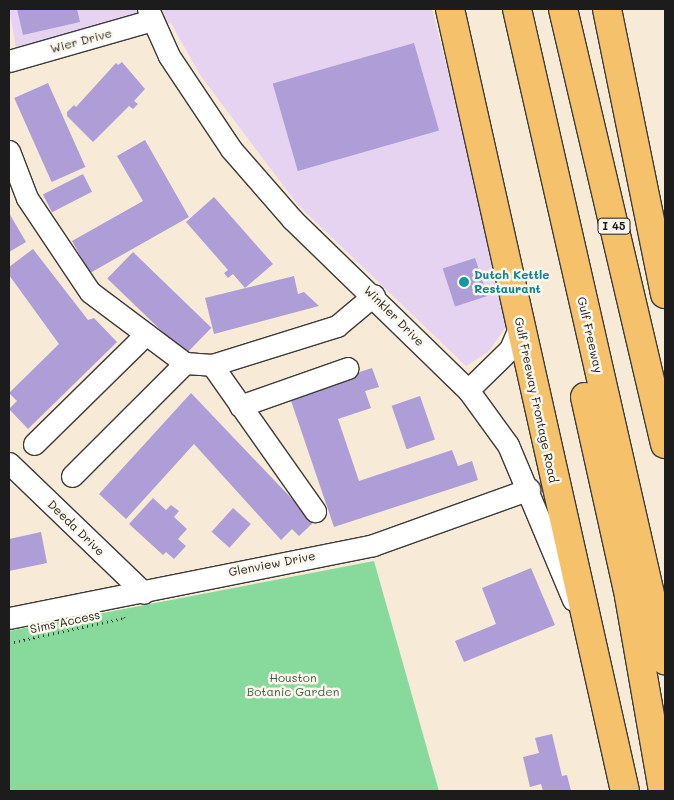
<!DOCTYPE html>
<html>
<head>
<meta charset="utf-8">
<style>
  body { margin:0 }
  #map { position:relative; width:674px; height:800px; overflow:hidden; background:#f7ebd8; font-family:Mali,sans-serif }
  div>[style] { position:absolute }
  .built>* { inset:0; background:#e5d3f1 }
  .green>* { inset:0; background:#87da9b }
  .building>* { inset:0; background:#ae9dd7; transform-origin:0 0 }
  .path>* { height:3px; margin-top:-1.5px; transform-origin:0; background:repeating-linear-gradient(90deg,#3d3b38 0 1px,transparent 0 5px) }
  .roads { filter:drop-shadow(1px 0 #3d3b38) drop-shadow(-1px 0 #3d3b38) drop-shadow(0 1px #3d3b38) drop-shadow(0 -1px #3d3b38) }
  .minor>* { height:21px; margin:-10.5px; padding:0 10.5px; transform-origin:10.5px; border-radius:10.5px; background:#fff }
  .major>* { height:28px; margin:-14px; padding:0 14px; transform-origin:14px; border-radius:14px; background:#f5c16b }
  .highway>* { height:28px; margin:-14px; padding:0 14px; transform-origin:14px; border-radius:14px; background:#f5c16b }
  .dots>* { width:14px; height:14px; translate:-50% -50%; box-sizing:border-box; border:2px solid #fbf7ec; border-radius:50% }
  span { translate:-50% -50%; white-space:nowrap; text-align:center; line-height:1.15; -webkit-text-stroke:5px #fbf7ec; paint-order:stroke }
  .shield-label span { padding:1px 4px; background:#fbf7ec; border:1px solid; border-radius:4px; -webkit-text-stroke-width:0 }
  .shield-label { font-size:11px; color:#1c1c1c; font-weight:700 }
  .street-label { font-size:12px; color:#1c1c1c }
  .culture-label { font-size:12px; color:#0d838f; font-weight:700 }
  .left { translate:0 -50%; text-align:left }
  .park-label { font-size:12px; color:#415e48 }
  .frame { position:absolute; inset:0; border:10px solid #1c1c1c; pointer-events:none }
</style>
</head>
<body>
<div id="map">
  <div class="built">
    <i style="clip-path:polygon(9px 9px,432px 9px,511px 320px,488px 352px,466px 366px,298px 205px,200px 75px,171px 23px,17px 53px)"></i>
  </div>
  <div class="green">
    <i style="clip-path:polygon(374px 561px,439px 791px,9px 791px,9px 631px)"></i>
  </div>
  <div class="building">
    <i style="clip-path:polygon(17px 9px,77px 9px,80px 22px,23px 35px)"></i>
    <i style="left:414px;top:43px;width:91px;height:147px;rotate:74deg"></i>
    <i style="clip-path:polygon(122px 62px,145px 89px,134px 101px,138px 104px,133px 109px,129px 106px,93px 142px,67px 116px,67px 112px,74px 105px,76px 107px,116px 63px,118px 65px)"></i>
    <i style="left:48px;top:83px;width:92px;height:37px;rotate:66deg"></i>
    <i style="clip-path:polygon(145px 140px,189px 217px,90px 273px,72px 241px,143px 201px,117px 156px)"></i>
    <i style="left:83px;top:174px;width:20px;height:45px;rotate:63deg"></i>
    <i style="clip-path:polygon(214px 197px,273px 264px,245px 288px,233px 274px,228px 278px,224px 273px,228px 270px,186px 222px)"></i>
    <i style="clip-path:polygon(9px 213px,26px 242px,9px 252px)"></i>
    <i style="clip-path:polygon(33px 249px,88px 320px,94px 318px,117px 342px,28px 429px,9px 409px,17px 401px,9px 393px,59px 344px,9px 275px,9px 267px)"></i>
    <i style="left:133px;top:252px;width:109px;height:37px;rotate:44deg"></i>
    <i style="left:475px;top:258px;width:40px;height:34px;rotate:72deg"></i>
    <i style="clip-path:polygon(294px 276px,298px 294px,304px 292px,319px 306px,214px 334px,205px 298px)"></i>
    <i style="clip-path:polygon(372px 368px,379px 387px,365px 391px,371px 408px,338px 419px,359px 481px,452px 450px,458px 466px,472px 461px,478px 480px,334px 527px,289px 395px)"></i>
    <i style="clip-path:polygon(191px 393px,314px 522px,299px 536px,292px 529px,281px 540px,194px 444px,126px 519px,99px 494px)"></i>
    <i style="left:420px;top:396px;width:46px;height:30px;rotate:71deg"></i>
    <i style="clip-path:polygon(153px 498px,166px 510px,171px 505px,179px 511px,174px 517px,187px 529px,178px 539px,186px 546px,174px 559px,166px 552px,163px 555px,129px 524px)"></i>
    <i style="left:233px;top:508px;width:24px;height:32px;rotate:42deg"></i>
    <i style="clip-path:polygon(41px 532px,47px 563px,9px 571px,9px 539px)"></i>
    <i style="clip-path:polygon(531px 568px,555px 625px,464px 662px,455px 641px,496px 624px,482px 588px)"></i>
    <i style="clip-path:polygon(552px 734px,562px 776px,567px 775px,571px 791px,543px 791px,541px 784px,530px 787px,523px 757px,539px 753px,535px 738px)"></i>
  </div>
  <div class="path">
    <i style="left:9px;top:643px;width:118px;rotate:-12.3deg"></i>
    <i style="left:124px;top:618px;width:4px;rotate:-104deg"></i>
  </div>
  <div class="roads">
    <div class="minor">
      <i style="left:148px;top:9px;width:51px;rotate:65.9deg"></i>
      <i style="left:169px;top:56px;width:112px;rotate:56.3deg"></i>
      <i style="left:231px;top:149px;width:93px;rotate:48.9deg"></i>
      <i style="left:292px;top:219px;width:245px;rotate:44.2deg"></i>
      <i style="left:468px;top:390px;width:68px;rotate:54deg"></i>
      <i style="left:508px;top:445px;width:168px;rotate:67.2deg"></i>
      <i style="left:9px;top:61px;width:149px;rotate:-16deg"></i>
      <i style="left:9px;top:151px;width:50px;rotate:69deg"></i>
      <i style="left:27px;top:198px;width:113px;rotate:56.2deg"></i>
      <i style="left:90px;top:292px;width:119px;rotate:36.8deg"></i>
      <i style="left:185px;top:363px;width:27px;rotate:4deg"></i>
      <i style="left:212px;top:365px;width:131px;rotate:-17.3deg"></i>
      <i style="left:337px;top:326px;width:48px;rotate:-40deg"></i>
      <i style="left:212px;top:365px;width:179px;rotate:54.8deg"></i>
      <i style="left:468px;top:390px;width:59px;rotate:-44.3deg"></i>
      <i style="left:510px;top:349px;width:25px;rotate:-67deg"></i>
      <i style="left:240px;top:406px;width:114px;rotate:-19.4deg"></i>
      <i style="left:34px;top:444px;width:157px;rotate:-44.5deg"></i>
      <i style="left:9px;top:463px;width:187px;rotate:43.9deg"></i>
      <i style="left:72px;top:476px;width:160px;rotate:-45deg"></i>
      <i style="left:9px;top:618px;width:371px;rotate:-11.3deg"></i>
      <i style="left:373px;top:545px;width:166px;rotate:-19.7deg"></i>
    </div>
    <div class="major">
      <i style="left:450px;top:9px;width:801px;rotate:77.39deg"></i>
    </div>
    <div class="highway">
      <i style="left:517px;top:9px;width:668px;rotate:77.19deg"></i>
      <i style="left:563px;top:9px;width:447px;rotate:76.8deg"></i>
      <i style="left:607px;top:9px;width:291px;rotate:78.5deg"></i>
      <i style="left:585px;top:397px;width:204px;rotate:77.5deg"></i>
      <i style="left:629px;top:596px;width:198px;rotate:80.1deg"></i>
    </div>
  </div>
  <div class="dots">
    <i style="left:464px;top:282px;background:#0f9aa8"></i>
  </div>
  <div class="shield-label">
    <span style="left:614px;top:226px">I 45</span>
  </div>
  <div class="street-label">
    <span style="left:81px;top:41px;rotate:-15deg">Wier Drive</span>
    <span style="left:394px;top:316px;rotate:45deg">Winkler Drive</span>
    <span style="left:590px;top:335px;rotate:77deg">Gulf Freeway</span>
    <span style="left:536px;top:400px;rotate:78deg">Gulf Freeway Frontage Road</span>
    <span style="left:76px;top:528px;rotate:44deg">Deeda Drive</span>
    <span style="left:272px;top:564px;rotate:-11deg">Glenview Drive</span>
    <span style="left:65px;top:622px;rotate:-12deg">Sims Access</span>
  </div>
  <div class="culture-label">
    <span class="left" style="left:474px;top:282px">Dutch Kettle<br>Restaurant</span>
  </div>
  <div class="park-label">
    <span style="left:293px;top:685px">Houston<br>Botanic Garden</span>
  </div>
  <div class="frame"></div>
</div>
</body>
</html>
